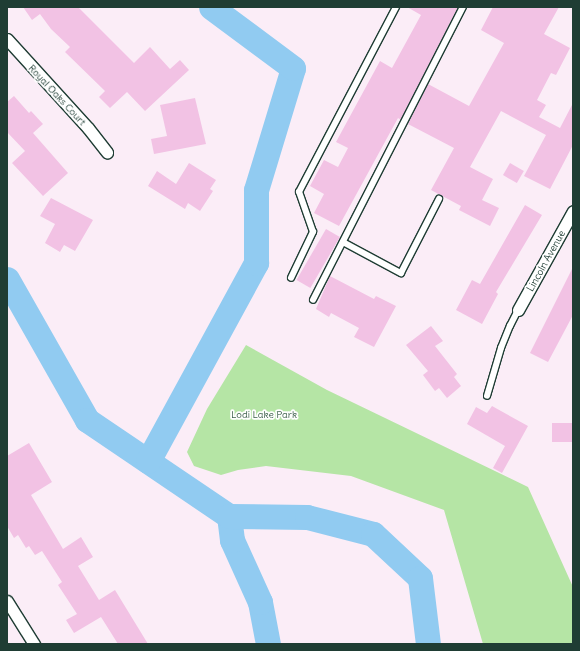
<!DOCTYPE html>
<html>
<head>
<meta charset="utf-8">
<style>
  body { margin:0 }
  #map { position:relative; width:580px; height:651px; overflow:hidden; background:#fbedf7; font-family:Delius,sans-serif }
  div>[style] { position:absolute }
  .green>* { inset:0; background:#b5e5a5 }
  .river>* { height:25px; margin:-12.5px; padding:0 12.5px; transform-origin:12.5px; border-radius:12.5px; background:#91cbf1 }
  .building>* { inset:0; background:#f2c2e4; transform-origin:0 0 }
  .roads { filter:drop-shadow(1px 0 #1f3d34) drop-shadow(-1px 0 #1f3d34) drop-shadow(0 1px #1f3d34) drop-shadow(0 -1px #1f3d34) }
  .lane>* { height:5.5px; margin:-2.75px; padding:0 2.75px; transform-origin:2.75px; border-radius:2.75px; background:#fff }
  .street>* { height:11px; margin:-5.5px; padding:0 5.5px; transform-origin:5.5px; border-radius:5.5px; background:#fff }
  span { translate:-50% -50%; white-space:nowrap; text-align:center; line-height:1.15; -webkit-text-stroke:3.5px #fff; paint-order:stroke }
  .street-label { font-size:10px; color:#1f3d34 }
  .park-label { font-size:10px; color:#3d5f4b }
  .frame { position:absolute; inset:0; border:8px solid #1f3d34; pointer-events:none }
</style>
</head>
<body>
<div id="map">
  <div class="green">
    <i style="clip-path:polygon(246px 345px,327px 390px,528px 487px,573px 587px,573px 644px,483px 644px,444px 510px,351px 476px,266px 466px,238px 470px,221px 475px,194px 466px,187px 452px,207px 409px)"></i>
  </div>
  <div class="river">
    <i style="left:7px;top:279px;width:162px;rotate:60.4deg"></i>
    <i style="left:87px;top:420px;width:171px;rotate:34.1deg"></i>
    <i style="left:148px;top:461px;width:226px;rotate:-61.4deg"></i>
    <i style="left:256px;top:263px;width:73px;rotate:-90deg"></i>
    <i style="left:256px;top:190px;width:127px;rotate:-73.1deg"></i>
    <i style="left:293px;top:68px;width:102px;rotate:-143.4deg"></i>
    <i style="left:268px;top:644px;width:43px;rotate:-100.8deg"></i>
    <i style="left:260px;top:602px;width:68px;rotate:-114.3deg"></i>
    <i style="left:232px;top:540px;width:24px;rotate:-97deg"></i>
    <i style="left:229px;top:516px;width:78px;rotate:0.7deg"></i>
    <i style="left:307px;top:517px;width:68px;rotate:14.4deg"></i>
    <i style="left:373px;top:534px;width:64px;rotate:43.1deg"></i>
    <i style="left:420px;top:578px;width:66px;rotate:83.1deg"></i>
  </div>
  <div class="building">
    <i style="clip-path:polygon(23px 7px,78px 7px,134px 63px,150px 47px,170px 69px,180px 60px,189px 70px,145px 111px,127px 92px,110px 108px,99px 97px,105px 91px,65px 52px,70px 47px,51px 29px,40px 14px,32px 20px)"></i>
    <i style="clip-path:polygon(407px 7px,458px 7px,401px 120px,398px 118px,339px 226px,314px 213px,324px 194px,310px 186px,324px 160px,338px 167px,348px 148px,336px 142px,380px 61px,392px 68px,421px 15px)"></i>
    <i style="clip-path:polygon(493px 7px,559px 7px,544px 34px,570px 48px,556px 75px,551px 73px,537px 100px,546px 105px,539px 117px,560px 128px,573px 103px,573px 145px,550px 189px,524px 176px,546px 135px,501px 111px,470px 167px,493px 179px,482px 200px,499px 208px,490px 226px,459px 210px,461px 206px,431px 190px,454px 148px,408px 124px,428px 84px,469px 106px,504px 43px,481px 30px)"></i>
    <i style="clip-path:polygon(14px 96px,29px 113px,31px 111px,43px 124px,33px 133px,68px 173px,43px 196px,12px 163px,25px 151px,7px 132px,7px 102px)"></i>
    <i style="clip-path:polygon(195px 98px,206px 144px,154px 154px,151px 139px,167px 136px,160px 105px)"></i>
    <i style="clip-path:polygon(189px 163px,216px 180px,210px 189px,213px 191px,200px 211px,188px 203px,185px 209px,148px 186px,157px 171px,176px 184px)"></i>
    <i style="left:510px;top:163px;width:16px;height:14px;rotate:30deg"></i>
    <i style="clip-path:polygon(51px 198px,93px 220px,75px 251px,64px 245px,60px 252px,45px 243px,55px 224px,40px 216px)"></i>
    <i style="clip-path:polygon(525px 205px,542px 215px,496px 292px,498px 294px,482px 324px,456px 310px,472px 280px,480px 284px)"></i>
    <i style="left:326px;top:229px;width:16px;height:59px;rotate:30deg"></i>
    <i style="clip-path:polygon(573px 267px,573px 315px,548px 362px,530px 353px)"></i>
    <i style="clip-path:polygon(330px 276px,374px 299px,376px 296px,396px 306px,374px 347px,354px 337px,359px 328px,331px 313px,329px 317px,316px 309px)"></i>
    <i style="clip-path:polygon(431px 326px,443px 341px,435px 346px,457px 374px,454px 377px,461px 386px,447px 398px,439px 388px,435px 391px,423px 375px,428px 371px,406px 345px)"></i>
    <i style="clip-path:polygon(492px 406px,528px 426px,502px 473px,493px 468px,505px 446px,467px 424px,476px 407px,487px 413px)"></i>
    <i style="left:573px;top:423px;width:19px;height:21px;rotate:90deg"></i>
    <i style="clip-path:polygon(29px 443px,52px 482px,31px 495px,63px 549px,81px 537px,93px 557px,78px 566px,99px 600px,115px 590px,148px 644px,118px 644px,101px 617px,74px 633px,66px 620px,77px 614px,58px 585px,62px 582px,42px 551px,35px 555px,29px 546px,26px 548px,18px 535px,14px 538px,7px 526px,7px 456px)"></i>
  </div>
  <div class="roads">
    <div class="lane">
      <i style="left:343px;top:242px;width:66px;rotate:28.1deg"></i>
      <i style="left:401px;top:273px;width:83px;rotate:-62.8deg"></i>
      <i style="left:291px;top:278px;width:51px;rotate:-64.4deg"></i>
      <i style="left:313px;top:232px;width:42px;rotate:-109.3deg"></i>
      <i style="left:299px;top:192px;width:209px;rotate:-62.3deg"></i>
      <i style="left:313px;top:300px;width:329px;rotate:-62.9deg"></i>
      <i style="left:487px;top:396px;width:50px;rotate:-73.7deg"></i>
      <i style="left:501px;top:348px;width:24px;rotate:-68deg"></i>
      <i style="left:510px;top:326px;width:18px;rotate:-63deg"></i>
    </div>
    <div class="street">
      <i style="left:7px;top:39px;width:120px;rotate:47.7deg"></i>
      <i style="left:88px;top:128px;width:31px;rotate:52deg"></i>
      <i style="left:518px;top:310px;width:113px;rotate:-60.9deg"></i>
      <i style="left:7px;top:601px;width:51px;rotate:57.9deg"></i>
    </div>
  </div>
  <div class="street-label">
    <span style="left:57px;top:95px;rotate:47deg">Royal Oaks Court</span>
    <span style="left:546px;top:261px;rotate:-61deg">Lincoln Avenue</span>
  </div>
  <div class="park-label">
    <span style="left:264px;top:415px">Lodi Lake Park</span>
  </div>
  <div class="frame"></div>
</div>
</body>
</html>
